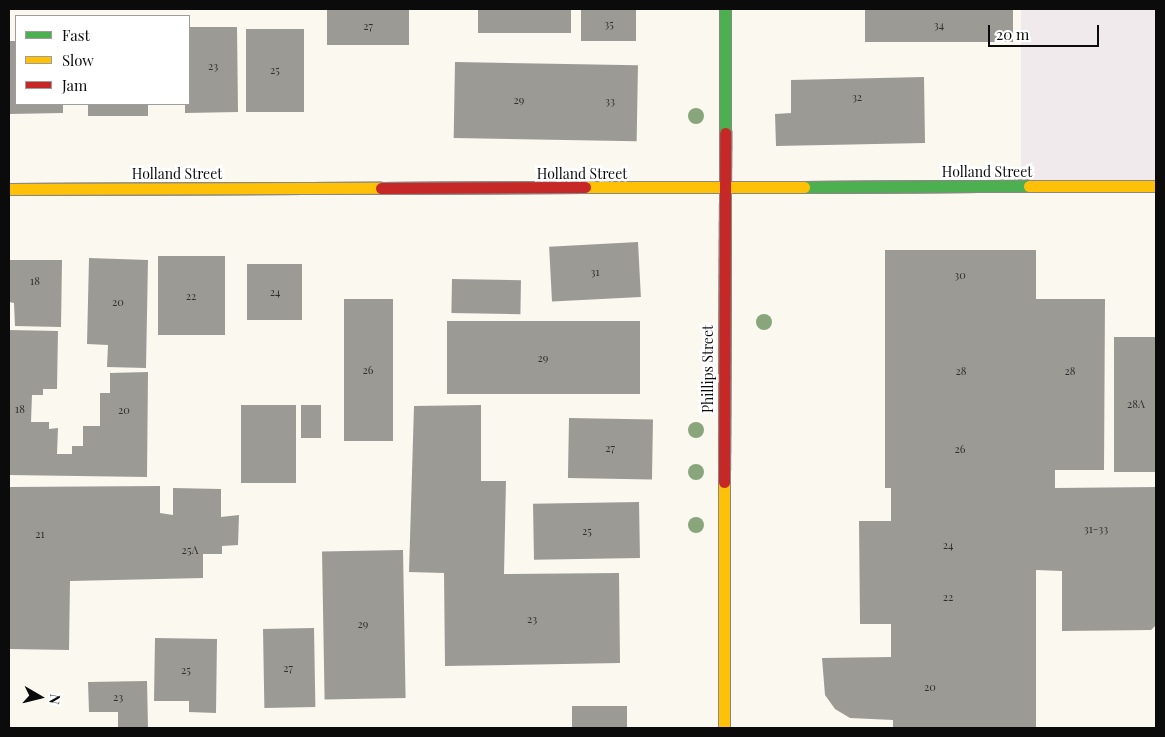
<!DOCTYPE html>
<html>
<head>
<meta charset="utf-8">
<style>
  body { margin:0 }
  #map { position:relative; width:1165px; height:737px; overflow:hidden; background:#faf8ef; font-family:"Playfair Display",serif }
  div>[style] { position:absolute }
  .industrial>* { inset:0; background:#f1eaec; transform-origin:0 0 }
  .building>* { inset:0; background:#9c9a95; transform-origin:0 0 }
  .roads { filter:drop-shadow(1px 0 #898884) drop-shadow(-1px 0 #898884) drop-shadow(0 1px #898884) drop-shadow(0 -1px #898884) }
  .fast>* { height:11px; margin:-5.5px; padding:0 5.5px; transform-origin:5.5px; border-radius:5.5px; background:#4caf50 }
  .slow>* { height:11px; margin:-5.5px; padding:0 5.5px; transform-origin:5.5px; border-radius:5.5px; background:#ffc107 }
  .jam>* { height:11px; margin:-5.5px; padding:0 5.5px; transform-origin:5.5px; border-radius:5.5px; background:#c62828 }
  .trees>* { width:16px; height:16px; margin:-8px; border-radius:50%; background:#88a57c }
  span { translate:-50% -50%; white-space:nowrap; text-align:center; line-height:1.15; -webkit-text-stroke:5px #fff; paint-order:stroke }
  .number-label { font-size:11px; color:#2f2f2e }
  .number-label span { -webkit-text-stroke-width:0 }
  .street-label { font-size:14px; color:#0b0b0b }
  .frame { position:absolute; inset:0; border:10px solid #0b0b0b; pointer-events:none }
  .legend { position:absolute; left:15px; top:15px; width:175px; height:90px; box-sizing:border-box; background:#fff; border:1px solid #9d9d9d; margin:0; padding:6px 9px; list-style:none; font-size:15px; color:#0b0b0b }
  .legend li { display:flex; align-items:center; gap:10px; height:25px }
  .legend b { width:25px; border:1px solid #9d9d9d }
  .north { position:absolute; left:15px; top:672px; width:50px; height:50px; -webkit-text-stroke:4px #fff; paint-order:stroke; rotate:98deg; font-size:14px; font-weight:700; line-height:20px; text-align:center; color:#0b0b0b }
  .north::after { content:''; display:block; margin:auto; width:18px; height:22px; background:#0b0b0b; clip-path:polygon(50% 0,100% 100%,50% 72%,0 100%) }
  .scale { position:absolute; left:988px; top:25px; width:111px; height:22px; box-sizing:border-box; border:2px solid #0b0b0b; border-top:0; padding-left:6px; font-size:15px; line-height:18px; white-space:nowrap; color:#0b0b0b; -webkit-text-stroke:4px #fff; paint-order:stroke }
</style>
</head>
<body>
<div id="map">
  <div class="industrial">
    <i style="left:1021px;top:9px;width:135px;height:178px"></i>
  </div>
  <div class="building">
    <i style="left:327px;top:9px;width:82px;height:36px"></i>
    <i style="left:478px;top:9px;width:93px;height:24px"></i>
    <i style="left:581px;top:9px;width:55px;height:32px"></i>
    <i style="left:865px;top:9px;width:148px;height:33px"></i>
    <i style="clip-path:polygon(189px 27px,237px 27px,238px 112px,185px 113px,185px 104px,189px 104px)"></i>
    <i style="left:246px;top:29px;width:58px;height:83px"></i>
    <i style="clip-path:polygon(9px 41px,16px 41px,16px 104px,63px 104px,63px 113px,9px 114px)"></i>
    <i style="left:455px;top:62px;width:183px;height:76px;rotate:1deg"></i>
    <i style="clip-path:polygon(924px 77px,925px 143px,776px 146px,775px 114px,791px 113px,791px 80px)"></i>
    <i style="left:88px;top:104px;width:60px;height:12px"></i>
    <i style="left:638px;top:242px;width:55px;height:89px;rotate:87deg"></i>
    <i style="clip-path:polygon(885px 250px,1036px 250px,1036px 299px,1105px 299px,1104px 470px,1055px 470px,1055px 488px,1156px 487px,1156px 625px,1151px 630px,1062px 631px,1062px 571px,1036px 570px,1036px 728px,893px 728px,893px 720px,850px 718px,835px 709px,825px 695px,822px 658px,891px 657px,891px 624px,860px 624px,859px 521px,891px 521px,891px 488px,885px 488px)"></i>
    <i style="left:158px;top:256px;width:67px;height:79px"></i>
    <i style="clip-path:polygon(89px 258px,148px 260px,146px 368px,107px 367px,108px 345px,87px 344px)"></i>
    <i style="clip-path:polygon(9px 260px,62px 260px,61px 327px,15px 326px,14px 303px,9px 302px)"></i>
    <i style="left:302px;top:264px;width:56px;height:55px;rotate:90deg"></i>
    <i style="left:452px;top:279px;width:69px;height:34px;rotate:1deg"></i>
    <i style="left:344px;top:299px;width:49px;height:142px"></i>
    <i style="left:447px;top:321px;width:193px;height:73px"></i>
    <i style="clip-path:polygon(9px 330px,58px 331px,57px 389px,43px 389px,43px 395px,32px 395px,31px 422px,49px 422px,49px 429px,58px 428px,57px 454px,72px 454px,72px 446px,83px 446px,83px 426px,100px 426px,100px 393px,110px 393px,110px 373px,148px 372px,147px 477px,9px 475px)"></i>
    <i style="left:1114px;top:337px;width:42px;height:135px"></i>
    <i style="left:241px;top:405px;width:55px;height:78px"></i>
    <i style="left:321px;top:405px;width:33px;height:20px;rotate:90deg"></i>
    <i style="clip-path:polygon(481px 405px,481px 481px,506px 481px,504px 574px,619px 573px,620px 663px,445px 666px,444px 573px,409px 572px,414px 406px)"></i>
    <i style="left:569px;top:418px;width:84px;height:60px;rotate:1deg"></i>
    <i style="clip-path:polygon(160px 486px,160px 513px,173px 515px,173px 488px,221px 489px,221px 517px,239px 515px,238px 545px,222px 546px,222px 554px,203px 554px,203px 578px,70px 581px,69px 650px,9px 649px,9px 487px)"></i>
    <i style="left:639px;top:502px;width:56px;height:106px;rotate:89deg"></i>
    <i style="left:403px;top:550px;width:148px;height:81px;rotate:89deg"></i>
    <i style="left:314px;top:628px;width:79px;height:51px;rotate:89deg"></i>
    <i style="clip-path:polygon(155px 638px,217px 639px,216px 713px,189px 712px,189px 701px,154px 701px)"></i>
    <i style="clip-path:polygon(147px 681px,148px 728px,118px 728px,118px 712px,89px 712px,88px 682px)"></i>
    <i style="left:627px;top:706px;width:22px;height:55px;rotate:90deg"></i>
  </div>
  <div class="roads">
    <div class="fast">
      <i style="left:725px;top:133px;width:124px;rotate:-90deg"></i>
      <i style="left:804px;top:187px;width:225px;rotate:-0.3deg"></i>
    </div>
    <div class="slow">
      <i style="left:1029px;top:186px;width:127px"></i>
      <i style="left:585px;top:187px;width:219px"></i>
      <i style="left:9px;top:189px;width:372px;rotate:-0.2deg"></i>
      <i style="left:724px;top:728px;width:246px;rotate:-90deg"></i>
    </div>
    <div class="jam">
      <i style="left:381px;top:188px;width:204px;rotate:-0.3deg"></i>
      <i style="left:724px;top:482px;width:349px;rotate:-89.8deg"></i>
    </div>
  </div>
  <div class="trees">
    <i style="left:696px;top:116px"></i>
    <i style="left:764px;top:322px"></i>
    <i style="left:696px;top:430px"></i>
    <i style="left:696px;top:472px"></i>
    <i style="left:696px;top:525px"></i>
  </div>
  <div class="number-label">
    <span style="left:609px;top:24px">35</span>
    <span style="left:939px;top:25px">34</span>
    <span style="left:368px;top:26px">27</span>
    <span style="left:213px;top:66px">23</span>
    <span style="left:275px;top:70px">25</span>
    <span style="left:857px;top:97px">32</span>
    <span style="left:519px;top:100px">29</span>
    <span style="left:610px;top:101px">33</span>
    <span style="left:595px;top:272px">31</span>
    <span style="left:960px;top:275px">30</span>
    <span style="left:35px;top:281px">18</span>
    <span style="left:275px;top:292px">24</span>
    <span style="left:191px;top:296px">22</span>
    <span style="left:118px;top:302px">20</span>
    <span style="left:543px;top:358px">29</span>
    <span style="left:368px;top:370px">26</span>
    <span style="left:961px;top:371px">28</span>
    <span style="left:1070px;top:371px">28</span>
    <span style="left:1136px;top:404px">28A</span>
    <span style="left:20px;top:409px">18</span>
    <span style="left:124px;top:410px">20</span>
    <span style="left:610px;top:448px">27</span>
    <span style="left:960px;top:449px">26</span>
    <span style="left:1096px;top:529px">31-33</span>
    <span style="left:587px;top:531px">25</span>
    <span style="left:40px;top:534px">21</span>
    <span style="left:948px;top:545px">24</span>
    <span style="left:190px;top:550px">25A</span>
    <span style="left:948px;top:597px">22</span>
    <span style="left:532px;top:619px">23</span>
    <span style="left:363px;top:624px">29</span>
    <span style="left:288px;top:668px">27</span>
    <span style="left:186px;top:670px">25</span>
    <span style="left:930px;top:687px">20</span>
    <span style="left:118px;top:697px">23</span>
  </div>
  <div class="street-label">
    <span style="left:987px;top:172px">Holland Street</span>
    <span style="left:177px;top:174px">Holland Street</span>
    <span style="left:582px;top:174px">Holland Street</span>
    <span style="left:708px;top:369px;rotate:-90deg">Phillips Street</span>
  </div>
  <div class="frame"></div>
  <ul class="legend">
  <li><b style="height:6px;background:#4caf50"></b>Fast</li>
  <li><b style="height:6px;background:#ffc107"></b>Slow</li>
  <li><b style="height:6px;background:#c62828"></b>Jam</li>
  </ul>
  <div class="north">N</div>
  <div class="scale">20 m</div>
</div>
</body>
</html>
